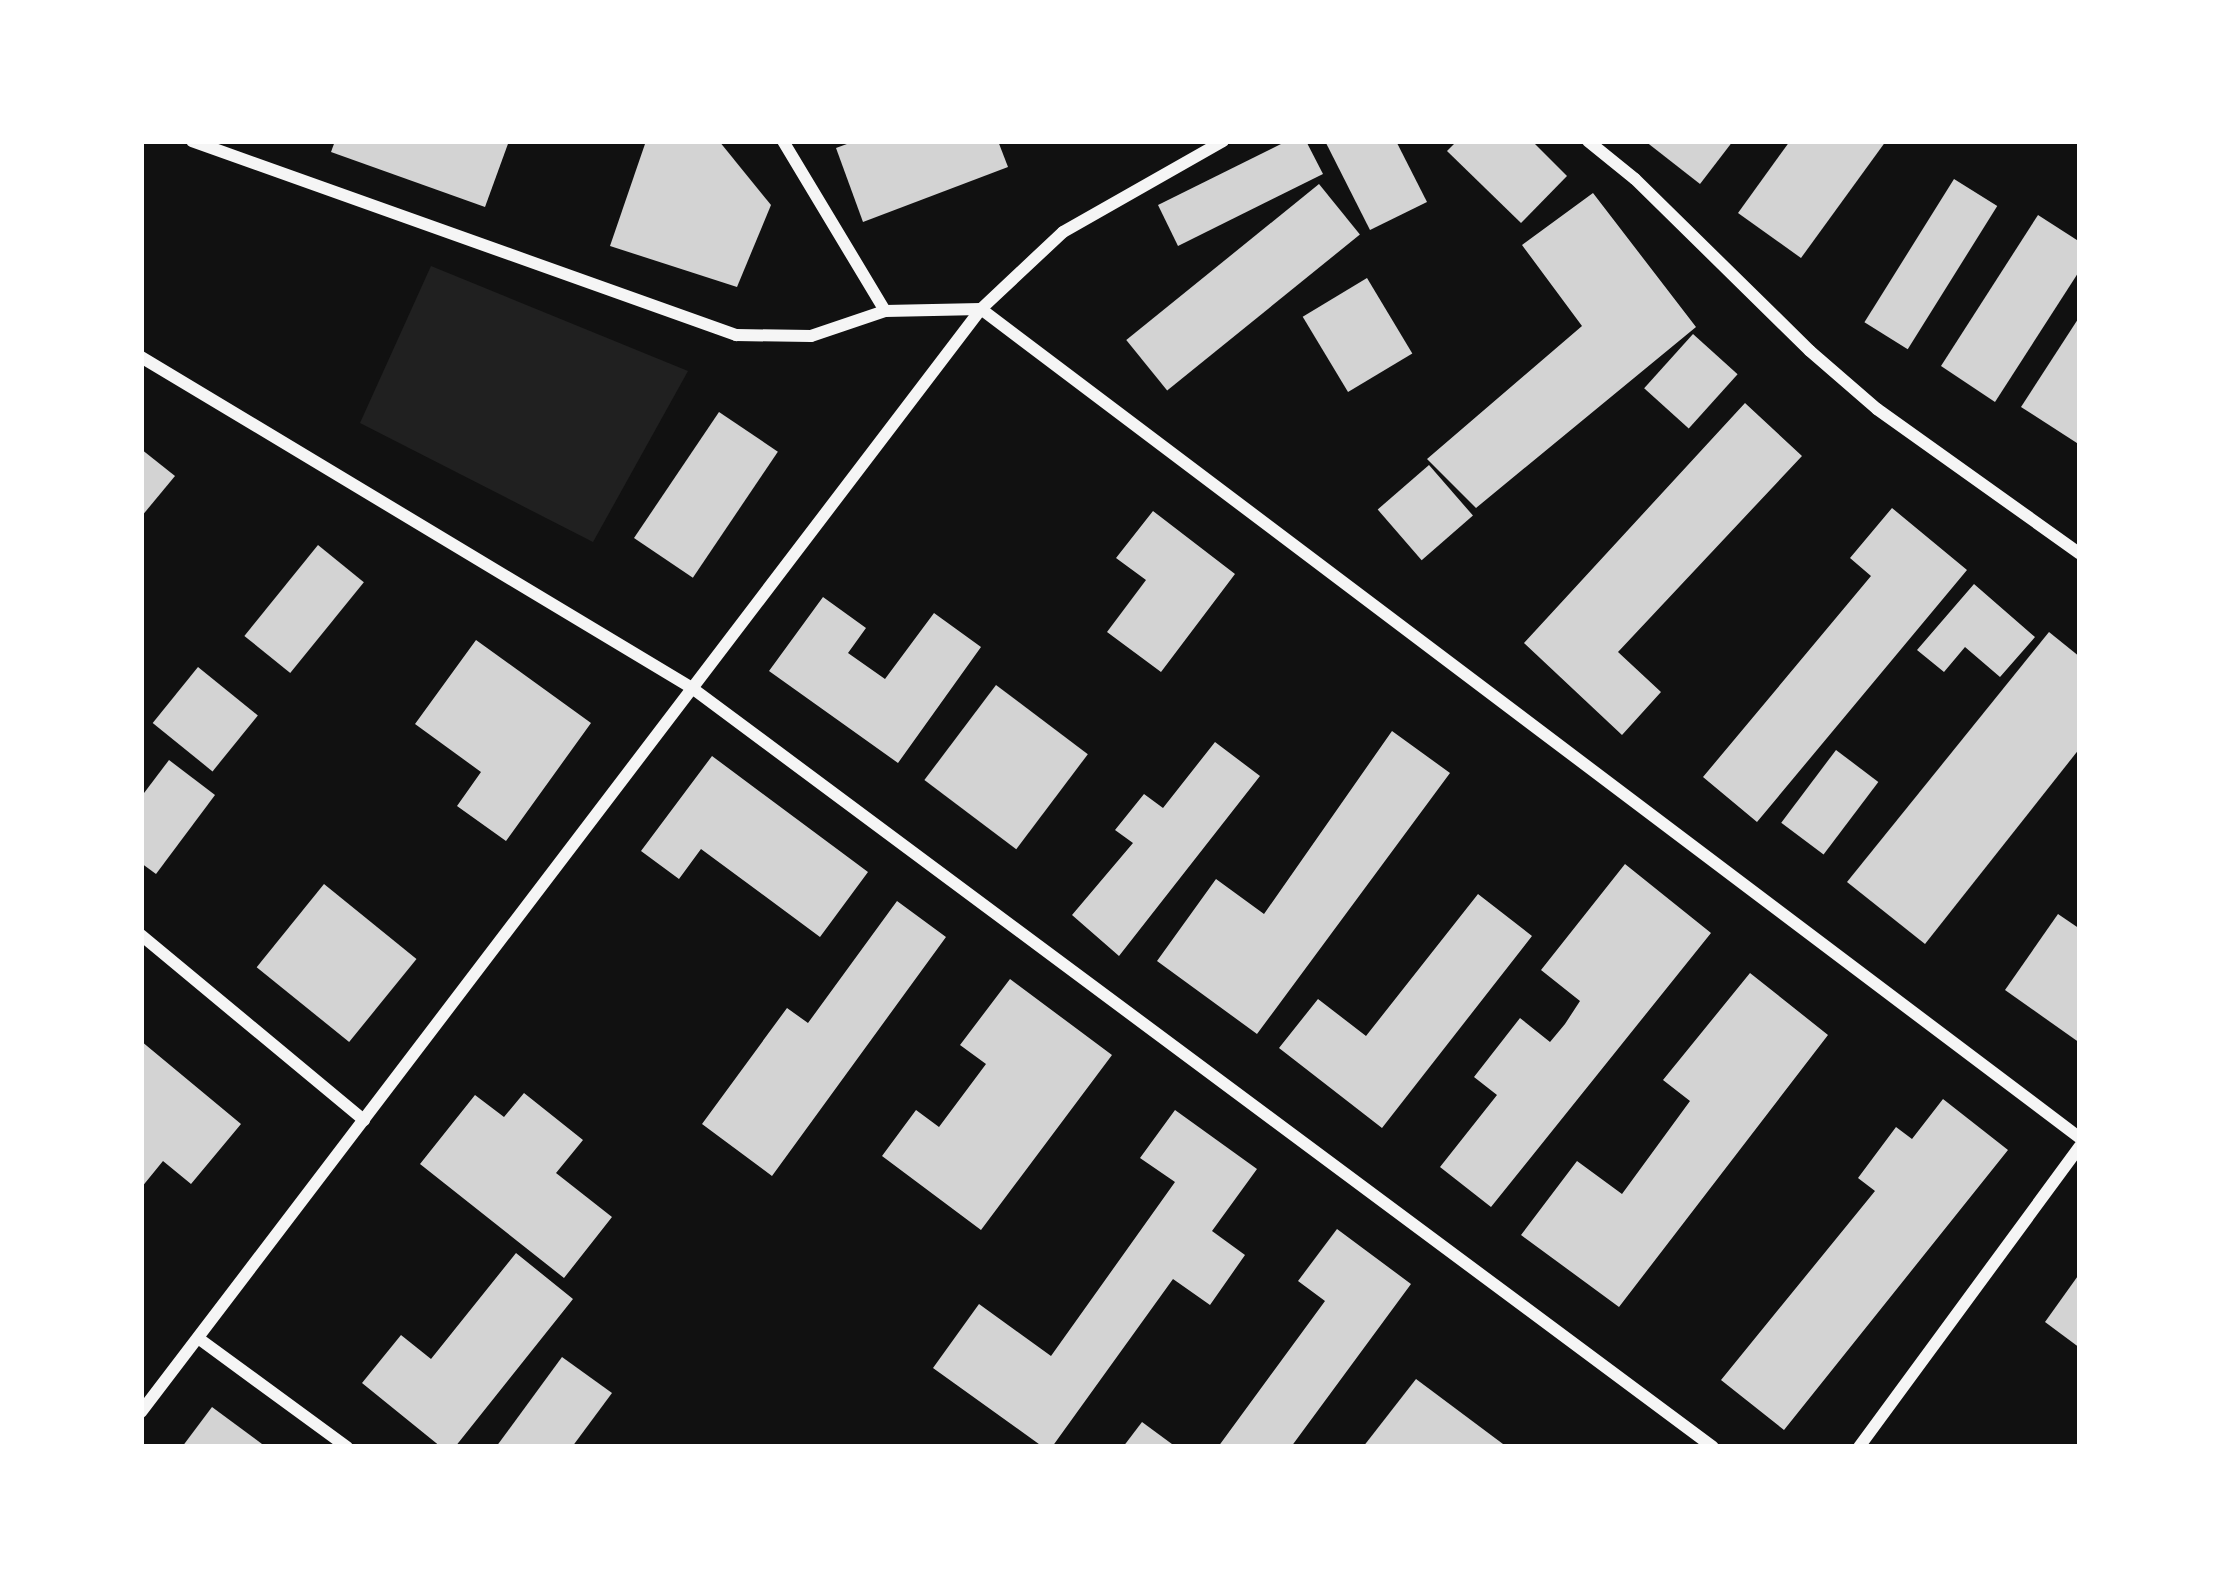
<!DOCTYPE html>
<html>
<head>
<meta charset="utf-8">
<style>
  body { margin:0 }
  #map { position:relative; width:2221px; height:1588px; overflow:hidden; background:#111; font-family:"IBM Plex Serif",serif }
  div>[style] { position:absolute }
  .green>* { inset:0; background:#202020 }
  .building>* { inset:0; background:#d3d3d3; transform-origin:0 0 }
  .minor>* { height:12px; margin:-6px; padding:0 6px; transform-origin:6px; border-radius:6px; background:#f5f5f5 }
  span { translate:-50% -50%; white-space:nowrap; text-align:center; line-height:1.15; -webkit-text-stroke:12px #fff; paint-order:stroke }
  .frame { position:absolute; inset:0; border:144px solid #fff; pointer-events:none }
</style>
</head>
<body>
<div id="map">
  <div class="green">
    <i style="clip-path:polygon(431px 266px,688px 371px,593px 542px,360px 423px)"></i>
  </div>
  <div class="building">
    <i style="clip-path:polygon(335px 141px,509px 141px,485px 207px,331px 152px)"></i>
    <i style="clip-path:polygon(646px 141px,719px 141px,771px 205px,737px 287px,610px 246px)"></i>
    <i style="clip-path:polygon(855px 141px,998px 141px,1008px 167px,863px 222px,836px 148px)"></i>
    <i style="clip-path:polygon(1287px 141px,1306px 141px,1323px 174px,1178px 246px,1158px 205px)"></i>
    <i style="clip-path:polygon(1325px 141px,1396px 141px,1427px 202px,1370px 230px)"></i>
    <i style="clip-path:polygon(1457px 141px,1532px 141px,1567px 176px,1521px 223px,1447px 151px)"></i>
    <i style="clip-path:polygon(1645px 141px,1733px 141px,1700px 184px)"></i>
    <i style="clip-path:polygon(1790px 141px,1886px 141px,1801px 258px,1738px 213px)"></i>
    <i style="left:1954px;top:179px;width:51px;height:169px;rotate:32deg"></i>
    <i style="left:1319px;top:184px;width:65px;height:248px;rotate:51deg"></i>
    <i style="clip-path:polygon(1593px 193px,1696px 327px,1476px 508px,1427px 459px,1582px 326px,1522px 245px)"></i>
    <i style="clip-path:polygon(2038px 215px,2080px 242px,2080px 270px,1995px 402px,1941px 366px)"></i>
    <i style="left:1367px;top:278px;width:88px;height:75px;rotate:59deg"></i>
    <i style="clip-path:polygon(2080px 316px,2080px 445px,2021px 407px)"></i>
    <i style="left:1693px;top:334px;width:60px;height:73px;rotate:42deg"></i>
    <i style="clip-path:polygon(1745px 403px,1802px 456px,1618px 652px,1661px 692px,1622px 735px,1524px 643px)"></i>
    <i style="left:719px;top:412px;width:71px;height:152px;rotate:34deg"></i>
    <i style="clip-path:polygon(141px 449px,175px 476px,141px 517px)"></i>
    <i style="left:1429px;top:465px;width:67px;height:68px;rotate:49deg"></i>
    <i style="clip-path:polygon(1892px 508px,1967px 570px,1757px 822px,1703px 777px,1871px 576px,1850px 558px)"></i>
    <i style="clip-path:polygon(1153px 511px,1235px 574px,1161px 672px,1107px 632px,1146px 580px,1116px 558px)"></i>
    <i style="left:318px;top:545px;width:59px;height:117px;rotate:39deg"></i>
    <i style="clip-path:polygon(1974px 584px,2035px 637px,2000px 677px,1965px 647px,1944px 672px,1917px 650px)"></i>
    <i style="clip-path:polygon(823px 597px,866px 628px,848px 653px,885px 679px,934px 613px,981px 647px,898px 763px,769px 671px)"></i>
    <i style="clip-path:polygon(2049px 632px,2080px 657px,2080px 748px,1925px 944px,1847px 882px)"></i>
    <i style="clip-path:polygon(476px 640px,591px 723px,506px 841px,457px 806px,481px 772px,415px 724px)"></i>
    <i style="left:198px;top:667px;width:77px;height:72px;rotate:39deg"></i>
    <i style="left:996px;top:685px;width:115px;height:119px;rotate:37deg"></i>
    <i style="clip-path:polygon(1392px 731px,1450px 773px,1257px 1034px,1157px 961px,1216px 879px,1264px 914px)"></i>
    <i style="clip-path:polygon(1215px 742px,1260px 776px,1119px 956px,1072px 915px,1133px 843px,1115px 830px,1144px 794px,1163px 808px)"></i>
    <i style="left:1836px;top:750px;width:53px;height:91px;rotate:37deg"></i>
    <i style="clip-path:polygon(712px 756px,868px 872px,820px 937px,701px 849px,679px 879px,641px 851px)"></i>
    <i style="clip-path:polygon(169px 760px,215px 795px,156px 874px,141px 863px,141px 797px)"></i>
    <i style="clip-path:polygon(1625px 864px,1711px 933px,1491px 1207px,1440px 1167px,1497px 1095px,1474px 1077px,1520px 1018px,1550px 1042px,1565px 1024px,1580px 1001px,1541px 970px)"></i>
    <i style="left:324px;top:884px;width:119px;height:107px;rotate:39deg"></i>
    <i style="clip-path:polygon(1478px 894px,1532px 936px,1382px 1128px,1279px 1048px,1318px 999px,1366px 1036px)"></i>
    <i style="clip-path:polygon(897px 901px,946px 937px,772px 1176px,702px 1124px,787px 1008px,808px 1023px)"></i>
    <i style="clip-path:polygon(2058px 914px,2080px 929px,2080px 1043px,2005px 990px)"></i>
    <i style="clip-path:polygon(1750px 973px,1828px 1035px,1619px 1307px,1521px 1235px,1577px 1161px,1622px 1194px,1690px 1101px,1663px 1080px)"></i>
    <i style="clip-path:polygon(1010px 979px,1112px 1055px,981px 1230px,882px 1156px,916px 1110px,939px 1127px,986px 1064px,960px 1045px)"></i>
    <i style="clip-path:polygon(141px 1041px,241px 1124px,191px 1184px,163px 1161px,141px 1188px)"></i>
    <i style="clip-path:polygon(524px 1093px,583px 1140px,556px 1173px,612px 1217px,564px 1278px,420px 1164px,475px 1095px,504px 1117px)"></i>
    <i style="clip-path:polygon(1943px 1099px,2008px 1150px,1784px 1430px,1721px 1380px,1875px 1191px,1858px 1178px,1896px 1127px,1912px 1139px)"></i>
    <i style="clip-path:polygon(1175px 1110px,1257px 1169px,1212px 1231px,1245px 1255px,1210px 1305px,1173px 1279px,1052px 1447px,1043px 1447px,933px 1368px,979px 1304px,1051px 1356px,1175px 1182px,1140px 1158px)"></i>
    <i style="clip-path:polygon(1337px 1229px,1411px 1284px,1291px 1447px,1218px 1447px,1325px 1301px,1298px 1281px)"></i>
    <i style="clip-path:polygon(516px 1253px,573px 1299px,455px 1447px,441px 1447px,362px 1383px,401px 1335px,431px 1359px)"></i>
    <i style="clip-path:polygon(2080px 1273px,2080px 1348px,2045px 1322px)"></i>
    <i style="clip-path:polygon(562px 1357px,612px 1393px,572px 1447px,496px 1447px)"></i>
    <i style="clip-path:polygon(1416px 1379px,1507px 1447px,1363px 1447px)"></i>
    <i style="clip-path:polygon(212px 1407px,266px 1447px,182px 1447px)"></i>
    <i style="clip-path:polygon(1142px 1422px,1176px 1447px,1123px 1447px)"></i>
  </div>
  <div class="minor">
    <i style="left:192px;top:141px;width:578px;rotate:19.63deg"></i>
    <i style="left:736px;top:335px;width:75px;rotate:0.8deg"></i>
    <i style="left:811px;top:336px;width:78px;rotate:-18.7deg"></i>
    <i style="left:885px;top:311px;width:96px;rotate:-1.2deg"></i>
    <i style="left:981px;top:309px;width:1377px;rotate:37.03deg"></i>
    <i style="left:783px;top:141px;width:198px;rotate:59deg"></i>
    <i style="left:1588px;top:141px;width:60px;rotate:39deg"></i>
    <i style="left:1635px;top:179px;width:245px;rotate:44.5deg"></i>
    <i style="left:1810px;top:351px;width:89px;rotate:40.9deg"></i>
    <i style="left:1877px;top:409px;width:249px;rotate:35.5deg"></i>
    <i style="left:141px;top:357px;width:643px;rotate:30.99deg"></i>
    <i style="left:692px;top:688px;width:1272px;rotate:36.63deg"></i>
    <i style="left:141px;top:935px;width:290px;rotate:39.7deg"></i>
    <i style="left:198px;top:1338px;width:185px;rotate:36.2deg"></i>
    <i style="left:141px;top:1412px;width:1386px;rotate:-52.71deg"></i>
    <i style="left:981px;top:309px;width:112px;rotate:-43.2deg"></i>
    <i style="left:1063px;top:232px;width:184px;rotate:-29.6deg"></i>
    <i style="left:1859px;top:1447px;width:373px;rotate:-53.7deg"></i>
  </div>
  <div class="frame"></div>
</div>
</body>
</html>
